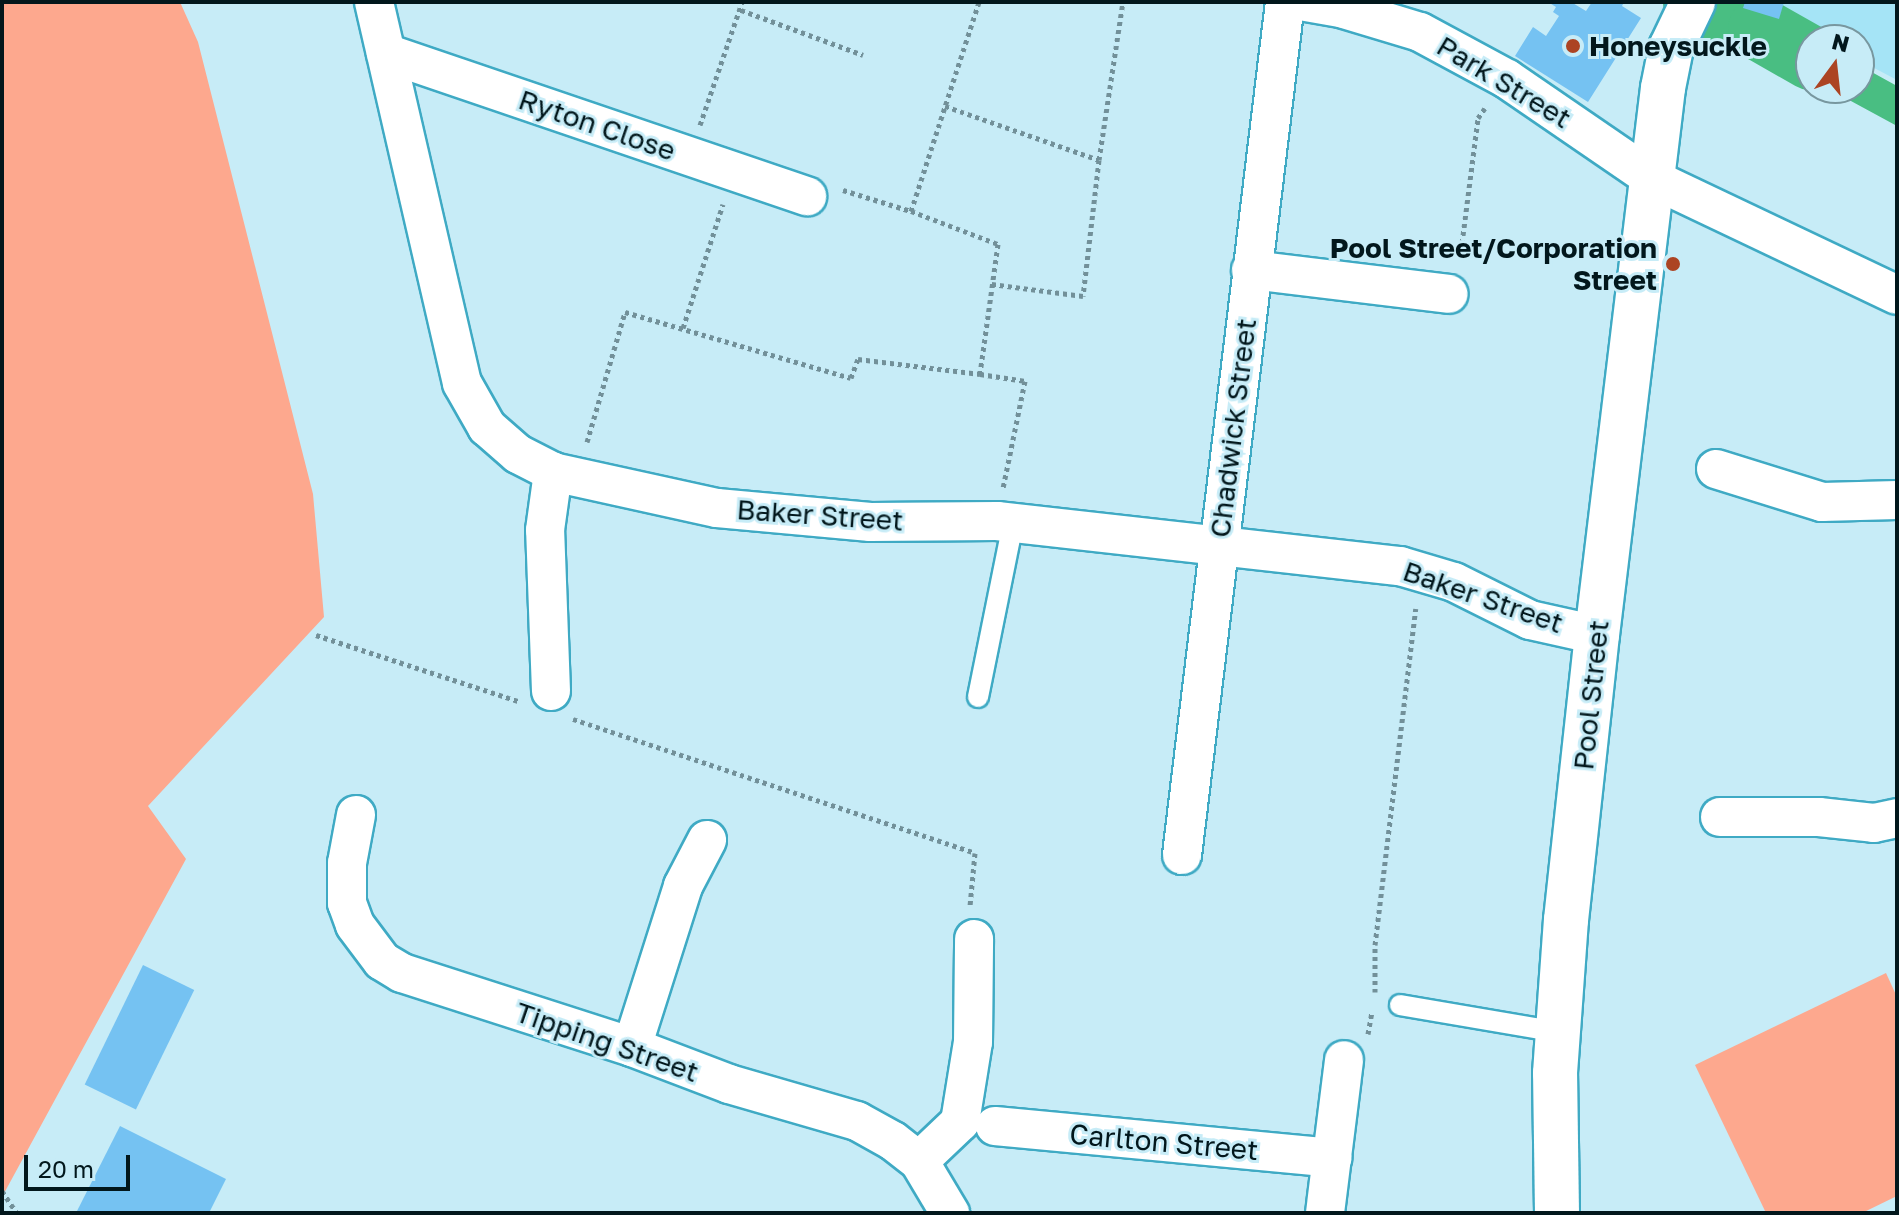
<!DOCTYPE html>
<html>
<head>
<meta charset="utf-8">
<style>
  body { margin:0 }
  #map { position:relative; width:1899px; height:1215px; overflow:hidden; background:#c7ecf7; font-family:"Golos Text",sans-serif }
  div>[style] { position:absolute }
  .built>* { inset:0; background:#a5e4f6 }
  .green>* { inset:0; background:#fda88e }
  .water>* { inset:0; background:#49be82 }
  .river>* { height:64px; margin:-32px; padding:0 32px; transform-origin:32px; border-radius:32px; background:#49be82 }
  .building>* { inset:0; background:#75c2f2; transform-origin:0 0 }
  .path>* { height:5px; margin-top:-2.5px; transform-origin:0; background:repeating-linear-gradient(90deg,#729099 0 4px,transparent 0 8px) }
  .roads { filter:drop-shadow(2px 0 #3faac4) drop-shadow(-2px 0 #3faac4) drop-shadow(0 2px #3faac4) drop-shadow(0 -2px #3faac4) }
  .service>* { height:20px; margin:-10px; padding:0 10px; transform-origin:10px; border-radius:10px; background:#fff }
  .minor>* { height:38px; margin:-19px; padding:0 19px; transform-origin:19px; border-radius:19px; background:#fff }
  .tertiary>* { height:44px; margin:-22px; padding:0 22px; transform-origin:22px; border-radius:22px; background:#fff }
  .dots>* { width:22px; height:22px; translate:-50% -50%; box-sizing:border-box; border:4px solid #c7ecf7; border-radius:50% }
  span { translate:-50% -50%; white-space:nowrap; text-align:center; line-height:1.15; -webkit-text-stroke:6px #c7ecf7; paint-order:stroke }
  .poi-label { font-size:28px; color:#02171c; font-weight:700 }
  .left { translate:0 -50%; text-align:left }
  .right { translate:-100% -50%; text-align:right }
  .street-label { font-size:28px; color:#02171c }
  .frame { position:absolute; inset:0; border:4px solid #02171c; pointer-events:none }
  .north { position:absolute; left:1795px; top:24px; width:80px; height:80px; box-sizing:border-box; background:#c7ecf7; border:2px solid #78979f; border-radius:50%; rotate:15deg; font-size:22px; font-weight:700; line-height:32px; text-align:center; color:#02171c }
  .north::after { content:''; display:block; margin:auto; width:28px; height:36px; background:#ac4423; clip-path:polygon(50% 0,100% 100%,50% 72%,0 100%) }
  .scale { position:absolute; left:24px; top:1155px; width:106px; height:36px; box-sizing:border-box; border:4px solid #02171c; border-top:0; padding-left:10px; font-size:24px; line-height:28px; white-space:nowrap; color:#02171c; -webkit-text-stroke:6px #c7ecf7; paint-order:stroke }
</style>
</head>
<body>
<div id="map">
  <div class="built">
    <i style="clip-path:polygon(1752px 2px,1897px 2px,1897px 80px,1859px 60px,1859px 40px,1823px 40px)"></i>
  </div>
  <div class="green">
    <i style="clip-path:polygon(2px 2px,180px 2px,198px 42px,313px 494px,324px 617px,148px 806px,186px 859px,2px 1197px)"></i>
    <i style="clip-path:polygon(1886px 973px,1897px 997px,1897px 1196px,1862px 1213px,1766px 1213px,1695px 1065px)"></i>
  </div>
  <div class="water">
    <i style="clip-path:polygon(1730px 8px,1783px 23px,1813px 40px,1811px 80px,1721px 34px)"></i>
    <i style="clip-path:polygon(1859px 65px,1897px 86px,1897px 126px,1827px 88px,1859px 88px)"></i>
  </div>
  <div class="river">
    <i style="left:1695px;top:2px;width:30px;rotate:34deg"></i>
    <i style="left:1720px;top:19px;width:41px;rotate:14deg"></i>
    <i style="left:1760px;top:29px;width:59px;rotate:29.6deg"></i>
  </div>
  <div class="building">
    <i style="clip-path:polygon(1548px 2px,1571px 2px,1586px 11px,1592px 2px,1624px 2px,1622px 6px,1641px 18px,1588px 102px,1515px 56px,1533px 27px,1546px 36px,1559px 16px,1553px 12px,1556px 7px)"></i>
    <i style="clip-path:polygon(1745px 2px,1784px 2px,1779px 19px,1743px 8px)"></i>
    <i style="left:143px;top:965px;width:57px;height:133px;rotate:26deg"></i>
    <i style="clip-path:polygon(120px 1126px,226px 1179px,209px 1213px,76px 1213px)"></i>
  </div>
  <div class="path">
    <i style="left:979px;top:2px;width:220px;rotate:108deg"></i>
    <i style="left:911px;top:211px;width:93px;rotate:20.8deg"></i>
    <i style="left:998px;top:244px;width:131px;rotate:97.9deg"></i>
    <i style="left:980px;top:374px;width:46px;rotate:8.8deg"></i>
    <i style="left:1025px;top:381px;width:109px;rotate:101.6deg"></i>
    <i style="left:741px;top:10px;width:130px;rotate:20.2deg"></i>
    <i style="left:945px;top:106px;width:163px;rotate:19.3deg"></i>
    <i style="left:1099px;top:160px;width:137px;rotate:96.7deg"></i>
    <i style="left:1083px;top:296px;width:92px;rotate:-172.5deg"></i>
    <i style="left:700px;top:125px;width:130px;rotate:-71.1deg"></i>
    <i style="left:1099px;top:160px;width:160px;rotate:-81.4deg"></i>
    <i style="left:843px;top:190px;width:71px;rotate:17.2deg"></i>
    <i style="left:1460px;top:259px;width:142px;rotate:-82.7deg"></i>
    <i style="left:1478px;top:118px;width:12px;rotate:-55deg"></i>
    <i style="left:683px;top:328px;width:130px;rotate:-72.1deg"></i>
    <i style="left:587px;top:442px;width:135px;rotate:-73.7deg"></i>
    <i style="left:625px;top:312px;width:235px;rotate:16.3deg"></i>
    <i style="left:851px;top:378px;width:20px;rotate:-70deg"></i>
    <i style="left:858px;top:359px;width:123px;rotate:7deg"></i>
    <i style="left:316px;top:635px;width:213px;rotate:18.1deg"></i>
    <i style="left:573px;top:719px;width:424px;rotate:18.4deg"></i>
    <i style="left:975px;top:853px;width:53px;rotate:95.4deg"></i>
    <i style="left:1375px;top:992px;width:47px;rotate:-90deg"></i>
    <i style="left:1375px;top:945px;width:339px;rotate:-83.1deg"></i>
    <i style="left:1368px;top:1034px;width:22px;rotate:-80deg"></i>
    <i style="left:2px;top:1191px;width:27px;rotate:56deg"></i>
  </div>
  <div class="roads">
    <div class="service">
      <i style="left:978px;top:697px;width:177px;rotate:-78.6deg"></i>
      <i style="left:1400px;top:1005px;width:160px;rotate:9.7deg"></i>
    </div>
    <div class="minor">
      <i style="left:374px;top:2px;width:391px;rotate:77deg"></i>
      <i style="left:462px;top:383px;width:51px;rotate:60.4deg"></i>
      <i style="left:487px;top:427px;width:41px;rotate:41.1deg"></i>
      <i style="left:518px;top:454px;width:39px;rotate:27deg"></i>
      <i style="left:553px;top:472px;width:168px;rotate:12.4deg"></i>
      <i style="left:717px;top:508px;width:154px;rotate:5.2deg"></i>
      <i style="left:870px;top:522px;width:127px;rotate:-0.5deg"></i>
      <i style="left:997px;top:521px;width:406px;rotate:6.4deg"></i>
      <i style="left:1400px;top:566px;width:56px;rotate:16.5deg"></i>
      <i style="left:1454px;top:582px;width:85px;rotate:26.6deg"></i>
      <i style="left:1530px;top:620px;width:69px;rotate:12.6deg"></i>
      <i style="left:1306px;top:2px;width:39px;rotate:10deg"></i>
      <i style="left:1344px;top:9px;width:79px;rotate:16.8deg"></i>
      <i style="left:1420px;top:32px;width:99px;rotate:28.4deg"></i>
      <i style="left:1507px;top:79px;width:177px;rotate:34.4deg"></i>
      <i style="left:1653px;top:179px;width:270px;rotate:25.4deg"></i>
      <i style="left:386px;top:53px;width:445px;rotate:18.8deg"></i>
      <i style="left:1251px;top:270px;width:199px;rotate:6.9deg"></i>
      <i style="left:1716px;top:469px;width:111px;rotate:17.3deg"></i>
      <i style="left:1822px;top:502px;width:75px;rotate:-1.5deg"></i>
      <i style="left:551px;top:691px;width:161px;rotate:-92.1deg"></i>
      <i style="left:545px;top:530px;width:59px;rotate:-82.1deg"></i>
      <i style="left:356px;top:815px;width:49px;rotate:100.6deg"></i>
      <i style="left:347px;top:863px;width:40px;rotate:90deg"></i>
      <i style="left:347px;top:903px;width:23px;rotate:70deg"></i>
      <i style="left:355px;top:925px;width:45px;rotate:53.1deg"></i>
      <i style="left:382px;top:961px;width:23px;rotate:31deg"></i>
      <i style="left:402px;top:973px;width:242px;rotate:17.8deg"></i>
      <i style="left:632px;top:1047px;width:104px;rotate:20.9deg"></i>
      <i style="left:729px;top:1084px;width:133px;rotate:16.1deg"></i>
      <i style="left:857px;top:1121px;width:41px;rotate:29.1deg"></i>
      <i style="left:893px;top:1141px;width:33px;rotate:38deg"></i>
      <i style="left:919px;top:1161px;width:61px;rotate:59.2deg"></i>
      <i style="left:1720px;top:817px;width:99px"></i>
      <i style="left:1819px;top:817px;width:55px;rotate:6.2deg"></i>
      <i style="left:1874px;top:823px;width:24px;rotate:-12deg"></i>
      <i style="left:1182px;top:855px;width:859px;rotate:-83.11deg"></i>
      <i style="left:632px;top:1047px;width:169px;rotate:-72.4deg"></i>
      <i style="left:683px;top:886px;width:52px;rotate:-62.4deg"></i>
      <i style="left:995px;top:1126px;width:339px;rotate:5.4deg"></i>
      <i style="left:919px;top:1161px;width:57px;rotate:-43.6deg"></i>
      <i style="left:960px;top:1122px;width:81px;rotate:-80.8deg"></i>
      <i style="left:973px;top:1042px;width:103px;rotate:-89.4deg"></i>
      <i style="left:1325px;top:1213px;width:154px;rotate:-82.9deg"></i>
    </div>
    <div class="tertiary">
      <i style="left:1557px;top:1213px;width:140px;rotate:-90.8deg"></i>
      <i style="left:1555px;top:1073px;width:153px;rotate:-85.9deg"></i>
      <i style="left:1566px;top:920px;width:287px;rotate:-83.8deg"></i>
      <i style="left:1597px;top:635px;width:551px;rotate:-83.12deg"></i>
      <i style="left:1663px;top:88px;width:41px;rotate:-78.7deg"></i>
      <i style="left:1671px;top:48px;width:51px;rotate:-64.4deg"></i>
    </div>
  </div>
  <div class="dots">
    <i style="left:1573px;top:46px;background:#ac4423"></i>
    <i style="left:1673px;top:264px;background:#ac4423"></i>
  </div>
  <div class="poi-label">
    <span class="left" style="left:1589px;top:46px">Honeysuckle</span>
    <span class="right" style="left:1657px;top:264px">Pool Street/Corporation<br>Street</span>
  </div>
  <div class="street-label">
    <span style="left:1504px;top:82px;rotate:31deg">Park Street</span>
    <span style="left:597px;top:125px;rotate:19deg">Ryton Close</span>
    <span style="left:1233px;top:428px;rotate:-83deg">Chadwick Street</span>
    <span style="left:820px;top:515px;rotate:4deg">Baker Street</span>
    <span style="left:1483px;top:597px;rotate:19deg">Baker Street</span>
    <span style="left:1591px;top:695px;rotate:-84deg">Pool Street</span>
    <span style="left:607px;top:1042px;rotate:19deg">Tipping Street</span>
    <span style="left:1164px;top:1142px;rotate:5deg">Carlton Street</span>
  </div>
  <div class="frame"></div>
  <div class="north">N</div>
  <div class="scale">20 m</div>
</div>
</body>
</html>
